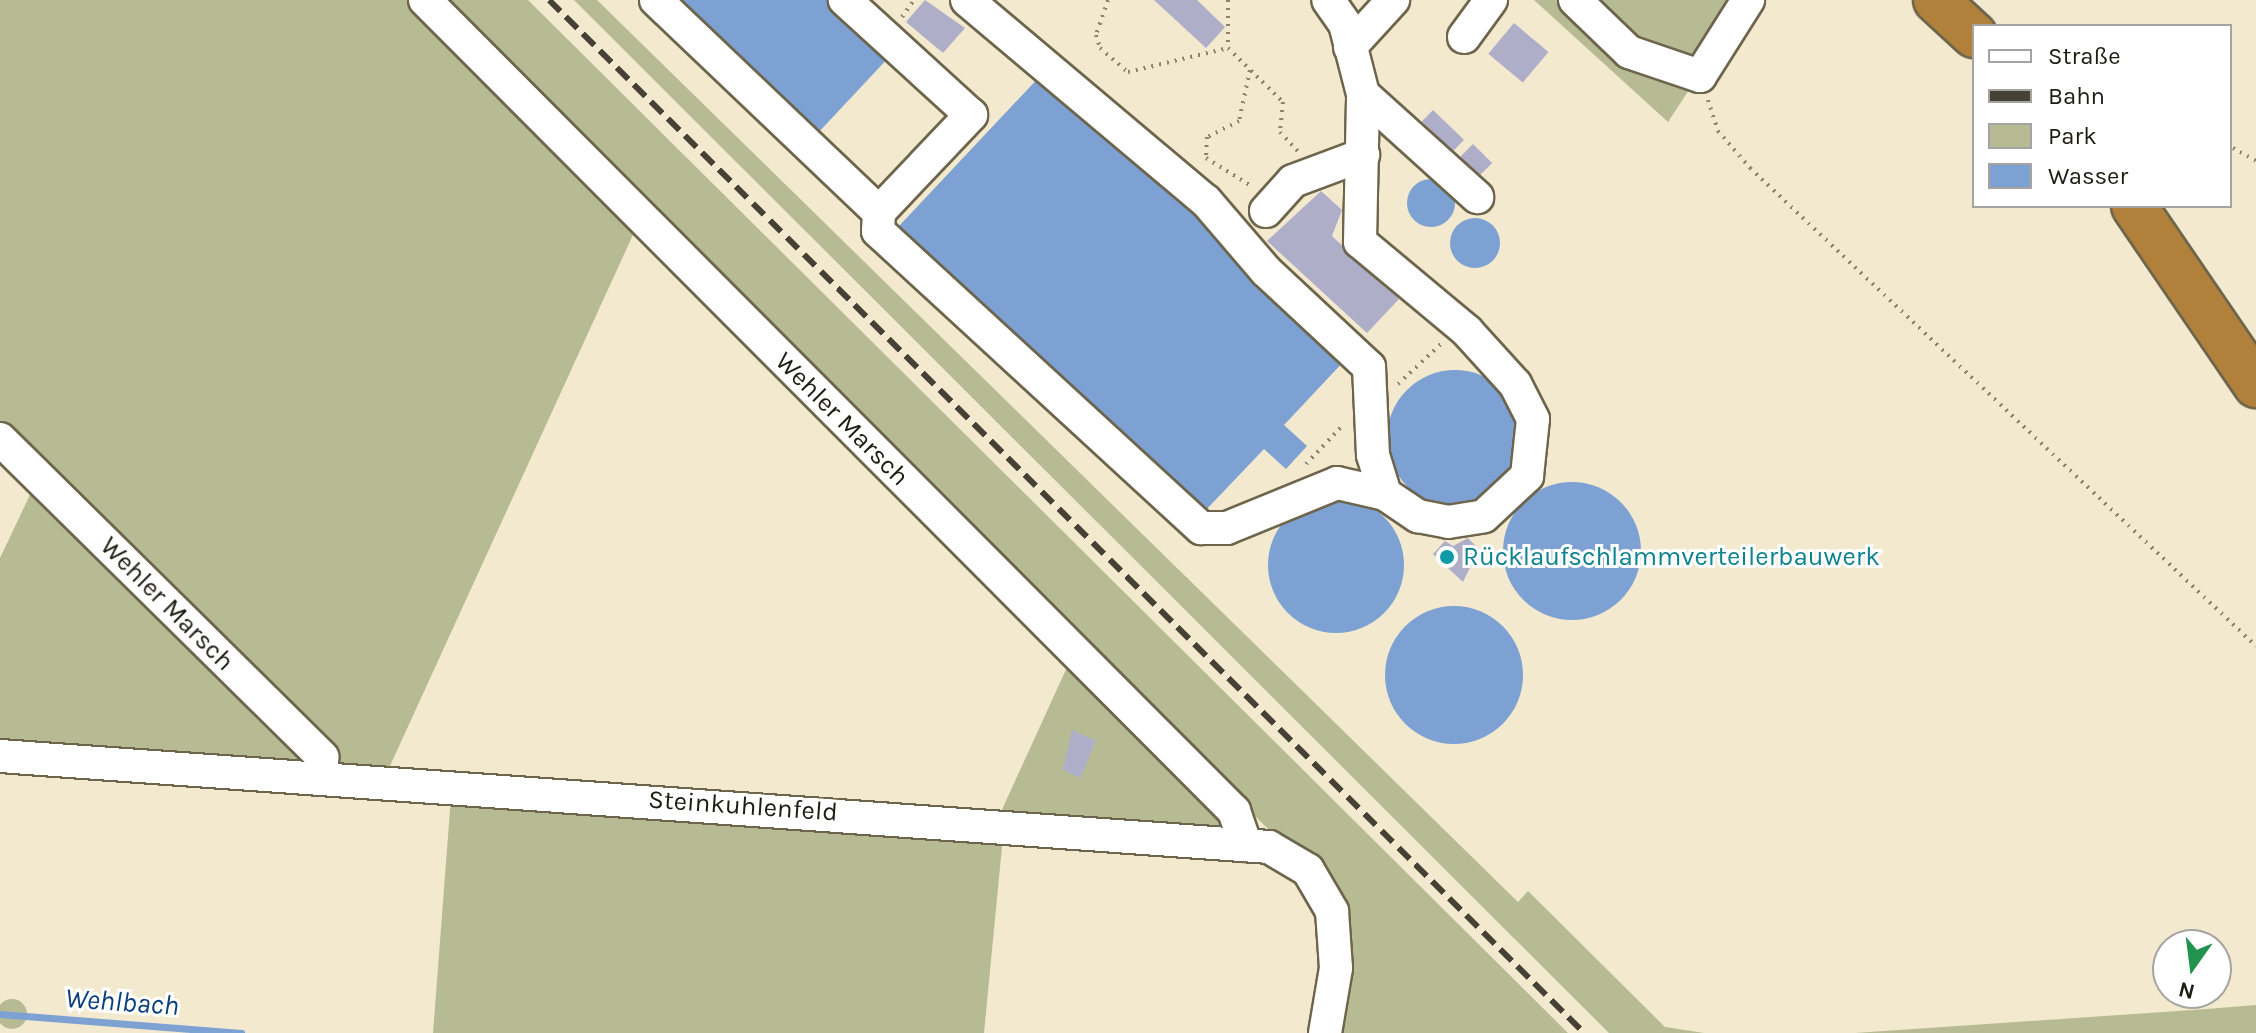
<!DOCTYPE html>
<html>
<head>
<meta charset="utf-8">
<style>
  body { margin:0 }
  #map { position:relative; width:2256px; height:1033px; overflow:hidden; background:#f2e9ce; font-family:Karla,sans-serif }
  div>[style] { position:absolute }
  .green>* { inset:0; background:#b6bb93 }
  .round { border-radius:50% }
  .water>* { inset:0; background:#7ca1d2 }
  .stream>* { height:7px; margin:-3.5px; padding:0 3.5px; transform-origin:3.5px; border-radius:3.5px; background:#7ca1d2 }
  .building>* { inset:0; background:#afaec8; transform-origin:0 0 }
  .path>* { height:4px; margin-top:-2px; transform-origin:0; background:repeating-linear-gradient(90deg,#898370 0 2px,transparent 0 8px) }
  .roads { filter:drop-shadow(2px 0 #6d654c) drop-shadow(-2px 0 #6d654c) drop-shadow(0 2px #6d654c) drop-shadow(0 -2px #6d654c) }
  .minor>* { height:32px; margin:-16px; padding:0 16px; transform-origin:16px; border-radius:16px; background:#fff }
  .highway>* { height:44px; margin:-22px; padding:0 22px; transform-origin:22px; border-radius:22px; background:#b1803b }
  .rail>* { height:6px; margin-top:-3px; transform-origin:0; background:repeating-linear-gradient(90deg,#454134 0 16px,transparent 0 24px) }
  .dots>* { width:22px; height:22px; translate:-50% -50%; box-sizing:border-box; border:4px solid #fff; border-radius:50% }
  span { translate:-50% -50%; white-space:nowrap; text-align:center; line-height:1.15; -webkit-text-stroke:6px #fff; paint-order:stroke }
  .street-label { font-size:26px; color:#1f1c12 }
  .culture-label { font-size:26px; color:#0d838f }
  .left { translate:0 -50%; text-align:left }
  .water-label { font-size:28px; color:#0c407b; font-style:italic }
  .legend { position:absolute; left:1972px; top:24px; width:260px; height:184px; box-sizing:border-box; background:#fff; border:2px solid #a5a4a0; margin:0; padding:10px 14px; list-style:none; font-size:24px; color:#1f1c12 }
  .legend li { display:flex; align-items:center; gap:16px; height:40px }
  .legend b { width:40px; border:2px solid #a5a4a0 }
  .north { position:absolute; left:2152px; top:929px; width:80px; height:80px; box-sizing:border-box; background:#fff; border:2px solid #a5a4a0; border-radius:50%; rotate:194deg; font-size:22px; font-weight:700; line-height:32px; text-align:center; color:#1f1c12 }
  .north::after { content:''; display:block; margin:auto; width:28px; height:36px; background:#21934d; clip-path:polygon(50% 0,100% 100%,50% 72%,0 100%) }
</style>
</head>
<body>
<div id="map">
  <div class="green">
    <i style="clip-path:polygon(0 0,412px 0,637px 226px,384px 779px,0 756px,0 558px,38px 478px,0 439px)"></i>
    <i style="clip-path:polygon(441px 0,528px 0,1568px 1033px,1338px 1033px,1347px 925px,1271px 832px)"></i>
    <i style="clip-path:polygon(574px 0,597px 0,1518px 902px,1528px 891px,1665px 1027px,1704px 1033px,1609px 1033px)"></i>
    <i style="clip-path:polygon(1534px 0,1748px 0,1668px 122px)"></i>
    <i style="clip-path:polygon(1069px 663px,1231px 832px,1000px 814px)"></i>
    <i style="clip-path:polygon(452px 784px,1004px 826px,984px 1033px,433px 1033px)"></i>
    <i class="round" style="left:-3px;top:999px;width:30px;height:30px"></i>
    <i style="clip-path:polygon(2256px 1005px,2256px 1033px,1855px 1033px,2207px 1009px)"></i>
  </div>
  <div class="water">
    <i style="clip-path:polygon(671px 0,832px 0,891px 55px,816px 135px)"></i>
    <i style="clip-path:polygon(1043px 73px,1346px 359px,1284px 425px,1307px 446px,1286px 469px,1264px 449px,1203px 513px,899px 226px)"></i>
    <i class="round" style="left:1407px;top:179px;width:48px;height:48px"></i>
    <i class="round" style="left:1450px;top:218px;width:50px;height:50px"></i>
    <i class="round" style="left:1387px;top:370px;width:136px;height:136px"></i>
    <i class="round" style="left:1503px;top:482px;width:138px;height:138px"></i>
    <i class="round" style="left:1268px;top:497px;width:136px;height:136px"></i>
    <i class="round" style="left:1385px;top:606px;width:138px;height:138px"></i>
  </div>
  <div class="stream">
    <i style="left:0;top:1014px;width:242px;rotate:4.5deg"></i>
  </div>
  <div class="building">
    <i style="clip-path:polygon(925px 0,965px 28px,943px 53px,906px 22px)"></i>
    <i style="clip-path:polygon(1154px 0,1197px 0,1225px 27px,1206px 48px)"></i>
    <i style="left:1514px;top:23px;width:45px;height:40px;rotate:40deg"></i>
    <i style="left:1433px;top:110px;width:43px;height:16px;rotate:44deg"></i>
    <i style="left:1473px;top:144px;width:27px;height:18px;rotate:45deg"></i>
    <i style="clip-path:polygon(1321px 191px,1342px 210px,1332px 236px,1399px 299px,1367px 333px,1267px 241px)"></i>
    <i style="clip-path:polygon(1468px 538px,1479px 549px,1463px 582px,1433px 554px,1445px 541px,1453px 546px)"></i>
    <i style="clip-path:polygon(1072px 730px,1096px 741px,1080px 778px,1063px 770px)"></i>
  </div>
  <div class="path">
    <i style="left:1108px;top:0;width:37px;rotate:109deg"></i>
    <i style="left:1096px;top:35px;width:14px;rotate:73deg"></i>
    <i style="left:1100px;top:48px;width:37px;rotate:41deg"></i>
    <i style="left:1128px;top:72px;width:103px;rotate:-13.5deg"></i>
    <i style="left:1228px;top:0;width:48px;rotate:90deg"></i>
    <i style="left:1228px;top:48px;width:77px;rotate:44.5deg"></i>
    <i style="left:1283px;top:102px;width:30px;rotate:96deg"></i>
    <i style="left:1280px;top:132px;width:26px;rotate:47deg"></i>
    <i style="left:902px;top:17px;width:21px;rotate:-55deg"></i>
    <i style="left:1250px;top:70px;width:52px;rotate:102.2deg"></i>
    <i style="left:1239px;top:121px;width:36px;rotate:153deg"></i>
    <i style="left:1207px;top:137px;width:21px;rotate:93deg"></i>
    <i style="left:1206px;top:158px;width:55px;rotate:31.7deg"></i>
    <i style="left:1708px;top:100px;width:33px;rotate:72deg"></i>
    <i style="left:1718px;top:131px;width:49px;rotate:49.1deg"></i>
    <i style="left:1750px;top:168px;width:696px;rotate:43.37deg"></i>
    <i style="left:2233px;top:148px;width:26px;rotate:29deg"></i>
    <i style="left:1398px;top:384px;width:59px;rotate:-42.9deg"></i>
    <i style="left:1306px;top:464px;width:55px;rotate:-46.5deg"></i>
  </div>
  <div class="roads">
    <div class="minor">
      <i style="left:425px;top:0;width:1146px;rotate:45.07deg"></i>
      <i style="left:1234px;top:811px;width:36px;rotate:71deg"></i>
      <i style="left:656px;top:0;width:308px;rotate:43.6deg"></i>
      <i style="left:879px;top:212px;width:134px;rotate:-46.5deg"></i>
      <i style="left:971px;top:115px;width:171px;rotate:-137.6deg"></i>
      <i style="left:967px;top:0;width:312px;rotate:40.1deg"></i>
      <i style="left:1206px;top:201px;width:92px;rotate:49.4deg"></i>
      <i style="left:1266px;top:271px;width:141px;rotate:43deg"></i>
      <i style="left:1369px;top:367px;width:88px;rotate:87.4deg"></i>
      <i style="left:1373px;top:455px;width:41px;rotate:72.9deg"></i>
      <i style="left:1575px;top:0;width:75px;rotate:43.9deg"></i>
      <i style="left:1629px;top:52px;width:75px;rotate:18.7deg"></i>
      <i style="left:1700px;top:76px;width:90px;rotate:-57.7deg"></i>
      <i style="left:1464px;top:37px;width:46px;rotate:-53.9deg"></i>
      <i style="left:1350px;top:47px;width:64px;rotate:-47.5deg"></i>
      <i style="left:1363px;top:94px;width:154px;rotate:42.1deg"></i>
      <i style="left:1266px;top:211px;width:40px;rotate:-48deg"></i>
      <i style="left:1293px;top:181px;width:75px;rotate:-20.4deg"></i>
      <i style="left:879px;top:212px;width:19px;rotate:93deg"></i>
      <i style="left:878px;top:231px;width:439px;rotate:42.6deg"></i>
      <i style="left:1201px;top:528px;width:26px"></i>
      <i style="left:1227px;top:528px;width:119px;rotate:-22.2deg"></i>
      <i style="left:1337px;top:483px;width:49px;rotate:12.9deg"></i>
      <i style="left:1385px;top:494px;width:40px;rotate:34deg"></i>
      <i style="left:1418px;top:516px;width:31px;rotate:11deg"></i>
      <i style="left:1448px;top:522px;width:36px;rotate:-9deg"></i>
      <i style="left:1484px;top:516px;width:59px;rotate:-42.9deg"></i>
      <i style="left:1527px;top:476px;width:57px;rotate:-84deg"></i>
      <i style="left:1533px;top:419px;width:39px;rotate:-117deg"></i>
      <i style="left:1515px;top:384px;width:72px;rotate:-132.2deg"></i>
      <i style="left:1467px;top:331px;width:139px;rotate:-140.2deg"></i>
      <i style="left:1360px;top:242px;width:148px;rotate:-88.8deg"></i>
      <i style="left:1363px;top:94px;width:72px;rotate:-104.4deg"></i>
      <i style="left:1345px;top:24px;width:29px;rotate:-125deg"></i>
      <i style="left:0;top:439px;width:453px;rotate:44.6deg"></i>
      <i style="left:322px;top:757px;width:17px;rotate:90deg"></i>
      <i style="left:0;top:756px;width:1272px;rotate:4.1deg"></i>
      <i style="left:1269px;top:847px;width:45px;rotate:30.5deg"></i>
      <i style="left:1308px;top:870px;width:48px;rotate:59.7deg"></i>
      <i style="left:1332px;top:911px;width:57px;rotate:86deg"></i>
      <i style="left:1336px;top:968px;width:66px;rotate:99.6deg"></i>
    </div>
    <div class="highway">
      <i style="left:1936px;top:0;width:52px;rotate:42.6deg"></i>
      <i style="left:2134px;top:206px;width:217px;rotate:55.7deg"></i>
    </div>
  </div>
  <div class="rail">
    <i style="left:549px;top:0;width:1462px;rotate:44.94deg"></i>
  </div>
  <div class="dots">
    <i style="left:1447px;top:557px;background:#0f9aa8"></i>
  </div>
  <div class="street-label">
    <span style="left:842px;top:419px;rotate:45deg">Wehler Marsch</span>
    <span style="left:167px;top:604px;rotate:45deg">Wehler Marsch</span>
    <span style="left:743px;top:806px;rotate:4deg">Steinkuhlenfeld</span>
  </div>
  <div class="culture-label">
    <span class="left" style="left:1463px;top:557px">Rücklaufschlammverteilerbauwerk</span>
  </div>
  <div class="water-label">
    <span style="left:122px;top:1002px;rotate:4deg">Wehlbach</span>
  </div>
  <ul class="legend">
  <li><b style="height:10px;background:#fff"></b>Straße</li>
  <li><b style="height:10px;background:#454134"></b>Bahn</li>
  <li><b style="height:22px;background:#b6bb93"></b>Park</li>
  <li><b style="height:22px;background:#7ca1d2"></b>Wasser</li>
  </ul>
  <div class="north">N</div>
</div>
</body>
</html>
